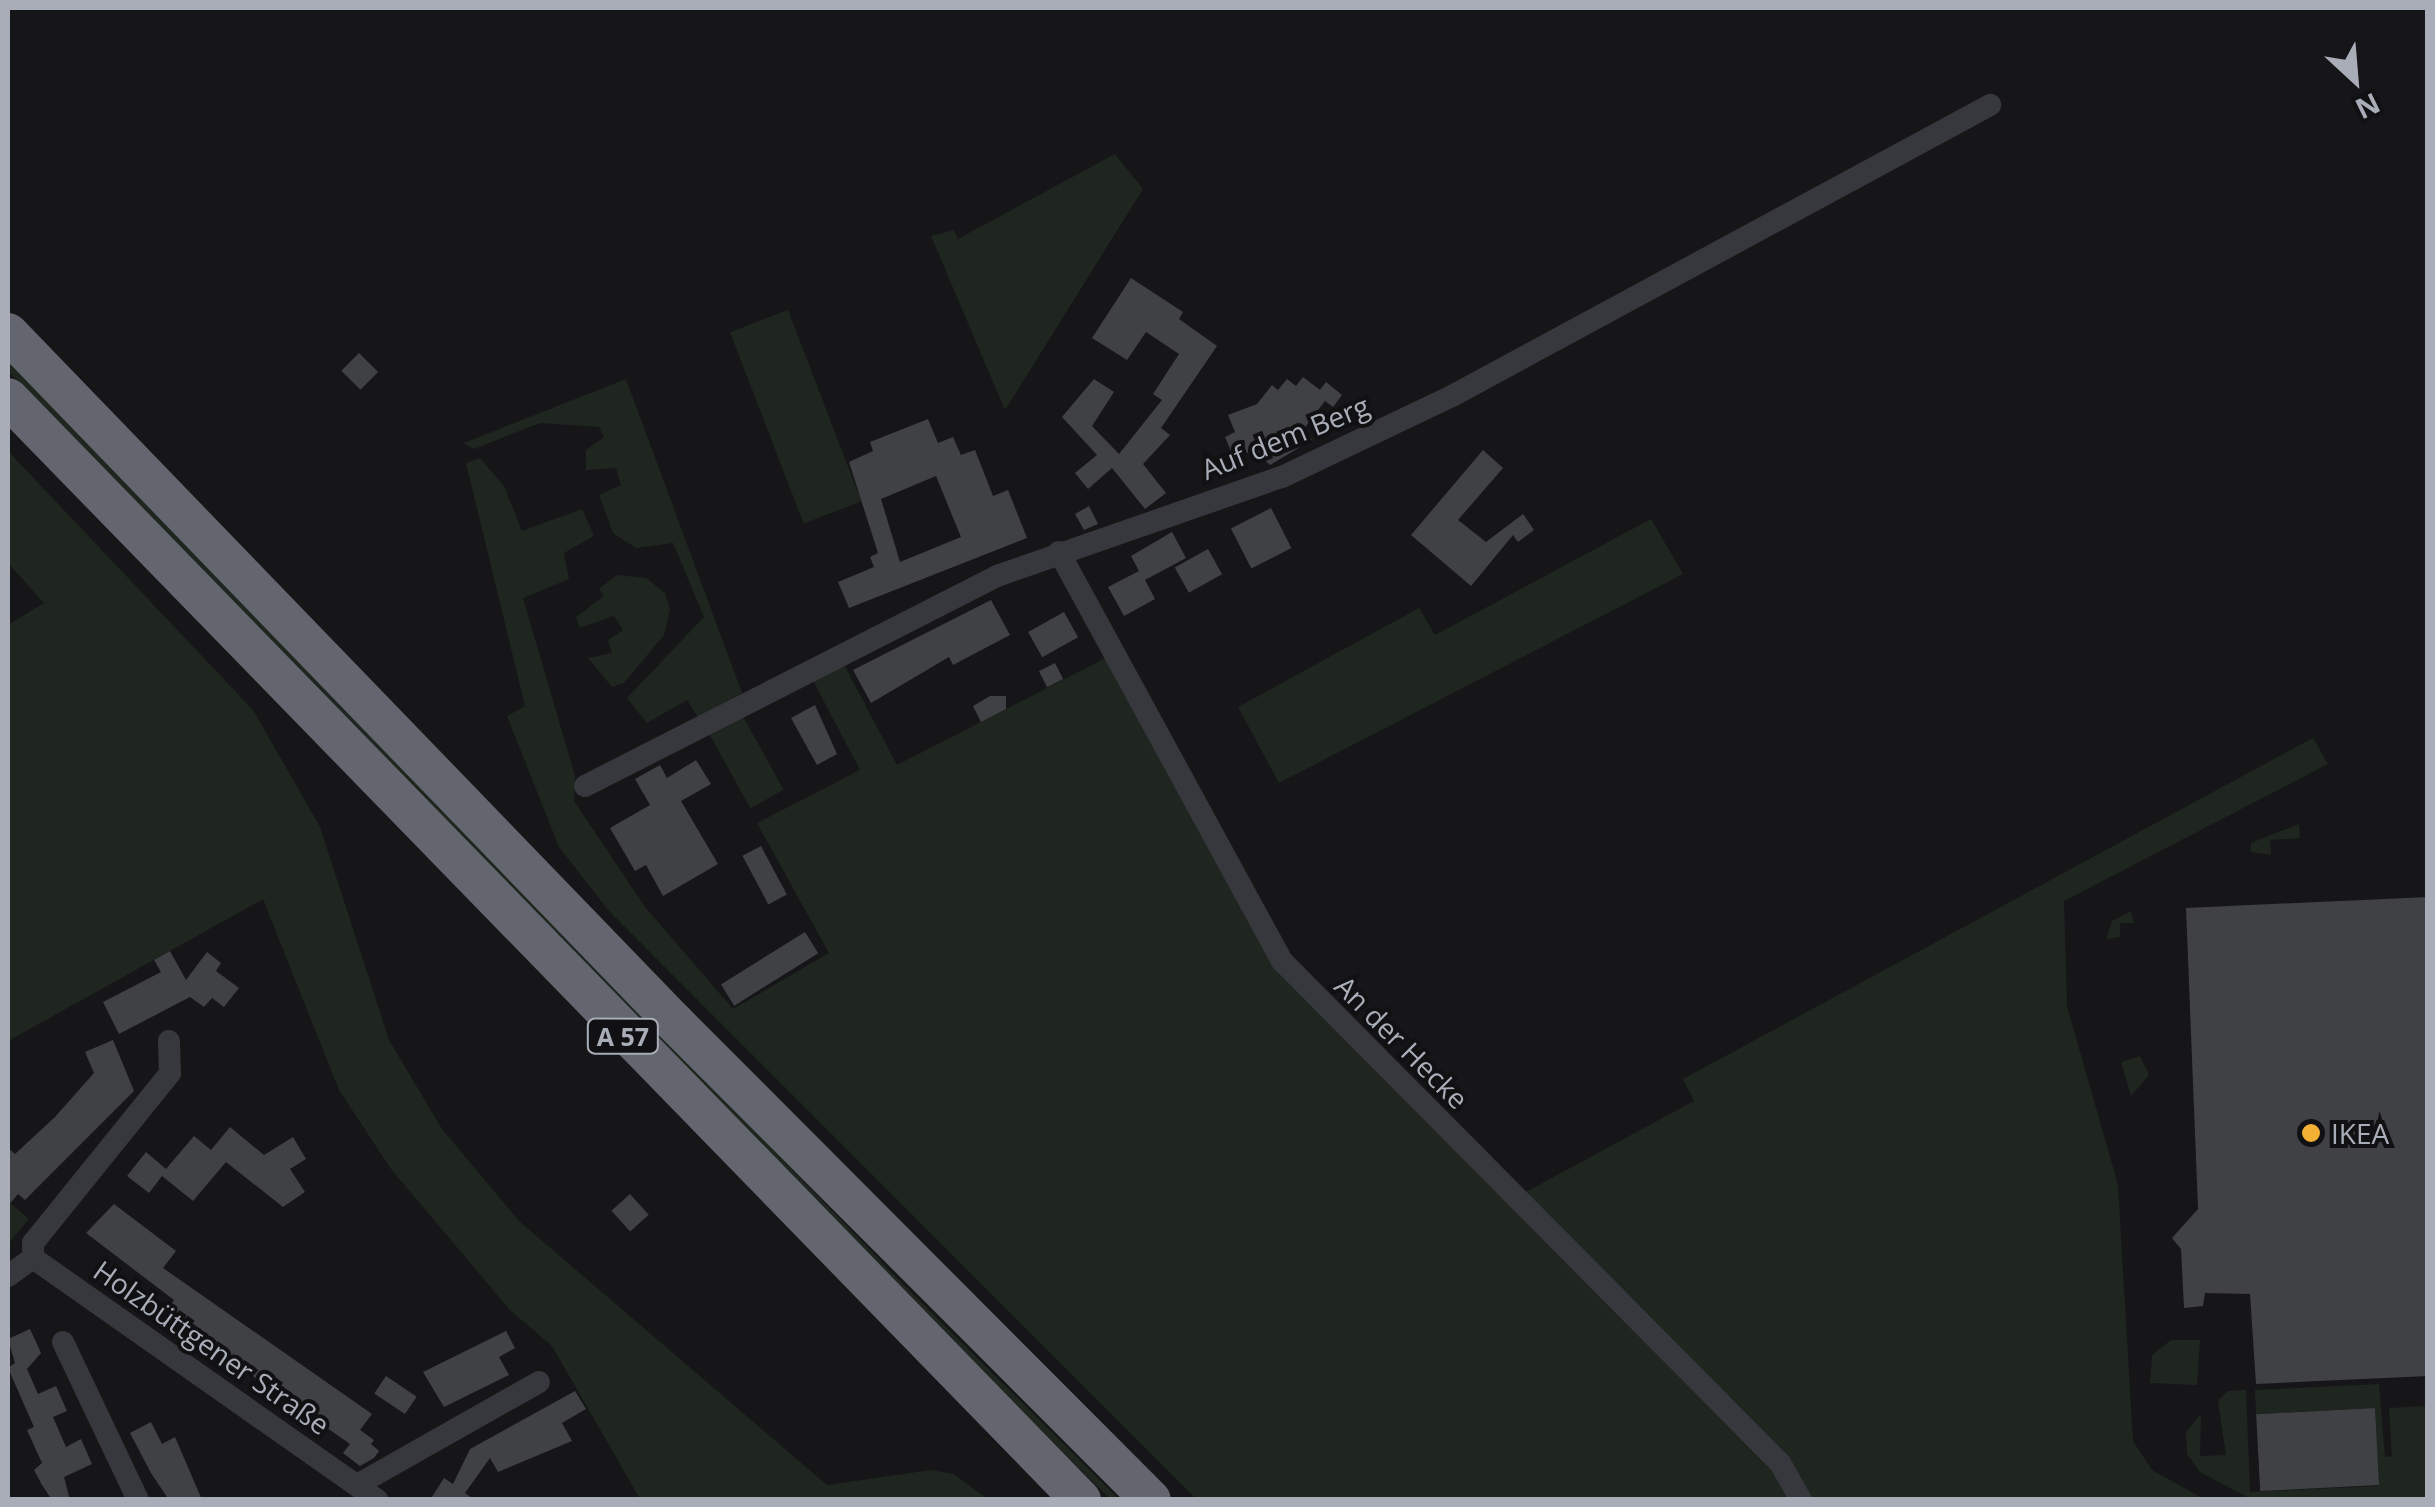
<!DOCTYPE html>
<html>
<head>
<meta charset="utf-8">
<style>
  body { margin:0 }
  #map { position:relative; width:2435px; height:1507px; overflow:hidden; background:#161618; font-family:"Open Sans",sans-serif }
  div>[style] { position:absolute }
  .green>* { inset:0; background:#1e261f; transform-origin:0 0 }
  .building>* { inset:0; background:#404145; transform-origin:0 0 }
  .minor>* { height:22px; margin:-11px; padding:0 11px; transform-origin:11px; border-radius:11px; background:#37383d }
  .motorway>* { height:40px; margin:-20px; padding:0 20px; transform-origin:20px; border-radius:20px; background:#63666e }
  .dots>* { width:28px; height:28px; translate:-50% -50%; box-sizing:border-box; border:5px solid #111113; border-radius:50% }
  span { translate:-50% -50%; white-space:nowrap; text-align:center; line-height:1.15; -webkit-text-stroke:8px #111113; paint-order:stroke }
  .shield-label span { padding:2px 8px; background:#111113; border:2px solid; border-radius:8px; -webkit-text-stroke-width:0 }
  .shield-label { font-size:25px; color:#a8adb8; font-weight:700 }
  .street-label { font-size:28px; color:#a8adb8 }
  .poi-label { font-size:28px; color:#a8adb8 }
  .left { translate:0 -50%; text-align:left }
  .frame { position:absolute; inset:0; border:10px solid #a8adb8; pointer-events:none }
  .north { position:absolute; left:2305px; top:30px; width:100px; height:100px; -webkit-text-stroke:8px #111113; paint-order:stroke; rotate:154deg; font-size:28px; font-weight:700; line-height:40px; text-align:center; color:#a8adb8 }
  .north::after { content:''; display:block; margin:auto; width:35px; height:45px; background:#a8adb8; clip-path:polygon(50% 0,100% 100%,50% 72%,0 100%) }
</style>
</head>
<body>
<div id="map">
  <div class="green">
    <i style="clip-path:polygon(1115px 154px,1143px 189px,1005px 410px,931px 236px,954px 230px,958px 239px)"></i>
    <i style="left:788px;top:310px;width:205px;height:62px;rotate:69deg"></i>
    <i style="clip-path:polygon(8px 360px,906px 1287px,1119px 1499px,1110px 1499px,902px 1292px,8px 371px)"></i>
    <i style="clip-path:polygon(626px 379px,742px 693px,698px 717px,687px 700px,647px 723px,627px 698px,704px 617px,673px 543px,636px 548px,613px 533px,599px 495px,621px 485px,616px 468px,586px 470px,586px 450px,604px 437px,599px 427px,540px 423px,474px 449px,464px 443px)"></i>
    <i style="clip-path:polygon(8px 451px,253px 710px,320px 827px,389px 1040px,442px 1129px,519px 1221px,827px 1485px,931px 1470px,954px 1474px,987px 1499px,640px 1499px,552px 1346px,510px 1310px,391px 1169px,339px 1090px,263px 899px,8px 1041px,8px 625px,44px 603px,8px 563px)"></i>
    <i style="clip-path:polygon(480px 458px,504px 486px,522px 531px,582px 509px,594px 536px,564px 553px,569px 579px,523px 598px,575px 776px,574px 801px,645px 907px,733px 1009px,829px 953px,757px 823px,860px 770px,809px 673px,840px 657px,897px 765px,1106px 658px,1269px 957px,1786px 1481px,1793px 1499px,1196px 1499px,609px 911px,559px 847px,507px 716px,525px 706px,466px 463px)"></i>
    <i style="clip-path:polygon(1651px 519px,1683px 574px,1279px 783px,1238px 707px,1419px 608px,1435px 635px)"></i>
    <i style="clip-path:polygon(617px 575px,646px 578px,665px 593px,670px 609px,664px 635px,624px 683px,612px 687px,588px 658px,612px 653px,608px 640px,623px 630px,614px 616px,580px 628px,576px 617px,604px 596px,599px 589px)"></i>
    <i style="left:740px;top:711px;width:90px;height:38px;rotate:61deg"></i>
    <i style="clip-path:polygon(2313px 738px,2328px 764px,2064px 901px,2067px 1006px,2118px 1185px,2133px 1441px,2152px 1470px,2204px 1499px,1808px 1499px,1522px 1194px,1694px 1101px,1683px 1079px)"></i>
    <i style="clip-path:polygon(2299px 824px,2300px 838px,2270px 840px,2271px 855px,2251px 852px,2251px 843px)"></i>
    <i style="clip-path:polygon(2131px 911px,2134px 923px,2120px 923px,2120px 937px,2106px 939px,2112px 921px)"></i>
    <i style="clip-path:polygon(2140px 1056px,2149px 1075px,2131px 1096px,2121px 1062px)"></i>
    <i style="clip-path:polygon(8px 1201px,29px 1219px,8px 1244px)"></i>
    <i style="clip-path:polygon(2171px 1340px,2200px 1340px,2197px 1385px,2150px 1383px,2152px 1355px)"></i>
    <i style="clip-path:polygon(2379px 1384px,2385px 1457px,2392px 1456px,2389px 1408px,2427px 1406px,2427px 1499px,2251px 1499px,2200px 1472px,2187px 1454px,2186px 1432px,2201px 1414px,2200px 1456px,2226px 1455px,2218px 1401px,2228px 1391px,2246px 1390px,2250px 1492px,2378px 1486px,2375px 1408px,2256px 1414px,2255px 1390px)"></i>
  </div>
  <div class="building">
    <i style="clip-path:polygon(1131px 278px,1183px 312px,1179px 319px,1217px 346px,1161px 428px,1170px 435px,1143px 464px,1166px 493px,1145px 509px,1112px 468px,1088px 489px,1075px 473px,1097px 455px,1062px 417px,1094px 379px,1114px 392px,1092px 426px,1119px 454px,1162px 400px,1153px 394px,1179px 354px,1146px 332px,1127px 360px,1092px 338px)"></i>
    <i style="left:359px;top:353px;width:27px;height:25px;rotate:45deg"></i>
    <i style="clip-path:polygon(1303px 377px,1320px 390px,1326px 382px,1342px 395px,1333px 407px,1325px 401px,1303px 430px,1312px 440px,1270px 465px,1254px 451px,1234px 458px,1225px 437px,1235px 432px,1228px 415px,1257px 404px,1272px 385px,1278px 390px,1287px 379px,1296px 386px)"></i>
    <i style="clip-path:polygon(evenodd,928px 419px,938px 443px,953px 437px,961px 455px,975px 450px,993px 496px,1008px 490px,1027px 538px,849px 608px,838px 582px,874px 567px,870px 557px,878px 553px,849px 462px,873px 451px,870px 442px,928px 419px,936px 476px,961px 537px,900px 562px,881px 499px,936px 476px)"></i>
    <i style="clip-path:polygon(1483px 450px,1503px 468px,1458px 520px,1486px 542px,1523px 514px,1534px 530px,1518px 542px,1513px 535px,1471px 586px,1411px 535px)"></i>
    <i style="clip-path:polygon(1089px 506px,1098px 524px,1084px 530px,1075px 514px)"></i>
    <i style="left:1271px;top:508px;width:45px;height:45px;rotate:63deg"></i>
    <i style="clip-path:polygon(1172px 532px,1186px 558px,1145px 580px,1155px 599px,1124px 616px,1108px 587px,1139px 571px,1131px 556px)"></i>
    <i style="left:1208px;top:549px;width:29px;height:38px;rotate:61deg"></i>
    <i style="clip-path:polygon(991px 600px,1010px 635px,953px 665px,949px 657px,871px 703px,853px 670px)"></i>
    <i style="left:1064px;top:612px;width:29px;height:41px;rotate:61deg"></i>
    <i style="left:1055px;top:663px;width:18px;height:18px;rotate:63deg"></i>
    <i style="clip-path:polygon(990px 696px,1006px 696px,1006px 709px,981px 722px,973px 706px)"></i>
    <i style="clip-path:polygon(815px 705px,837px 754px,817px 765px,791px 718px)"></i>
    <i style="clip-path:polygon(696px 760px,711px 784px,681px 801px,718px 864px,663px 896px,646px 865px,635px 871px,610px 828px,650px 805px,635px 779px,660px 765px,667px 778px)"></i>
    <i style="left:761px;top:846px;width:55px;height:21px;rotate:62deg"></i>
    <i style="clip-path:polygon(2428px 897px,2428px 1376px,2256px 1384px,2250px 1294px,2205px 1293px,2203px 1306px,2184px 1308px,2181px 1249px,2172px 1238px,2198px 1209px,2186px 908px)"></i>
    <i style="left:805px;top:932px;width:25px;height:99px;rotate:58deg"></i>
    <i style="clip-path:polygon(170px 951px,186px 980px,207px 952px,221px 963px,216px 971px,239px 988px,224px 1007px,212px 998px,204px 1007px,190px 997px,119px 1034px,103px 1002px,161px 972px,154px 960px)"></i>
    <i style="clip-path:polygon(113px 1040px,134px 1091px,25px 1200px,18px 1194px,8px 1206px,8px 1148px,15px 1154px,55px 1117px,94px 1073px,85px 1052px)"></i>
    <i style="clip-path:polygon(230px 1127px,264px 1155px,293px 1137px,306px 1159px,290px 1169px,305px 1192px,283px 1207px,226px 1162px,193px 1201px,162px 1176px,149px 1193px,127px 1176px,146px 1152px,166px 1169px,194px 1136px,211px 1150px)"></i>
    <i style="left:630px;top:1194px;width:28px;height:25px;rotate:48deg"></i>
    <i style="clip-path:polygon(114px 1204px,176px 1251px,163px 1268px,372px 1414px,360px 1430px,374px 1440px,371px 1444px,379px 1451px,374px 1458px,360px 1466px,343px 1453px,350px 1444px,164px 1314px,174px 1300px,86px 1233px)"></i>
    <i style="clip-path:polygon(30px 1329px,41px 1353px,27px 1369px,38px 1394px,56px 1386px,67px 1411px,53px 1417px,66px 1447px,81px 1439px,92px 1464px,64px 1477px,70px 1500px,52px 1500px,42px 1485px,34px 1470px,42px 1463px,27px 1430px,34px 1427px,8px 1368px,15px 1363px,8px 1339px)"></i>
    <i style="clip-path:polygon(506px 1331px,515px 1348px,499px 1357px,509px 1375px,444px 1407px,423px 1372px)"></i>
    <i style="left:386px;top:1376px;width:37px;height:21px;rotate:34deg"></i>
    <i style="clip-path:polygon(575px 1391px,586px 1409px,562px 1423px,572px 1441px,498px 1472px,490px 1458px,465px 1493px,475px 1500px,430px 1500px,444px 1478px,453px 1484px,470px 1449px)"></i>
    <i style="left:2375px;top:1408px;width:77px;height:119px;rotate:87deg"></i>
    <i style="clip-path:polygon(151px 1422px,162px 1444px,175px 1437px,202px 1500px,169px 1500px,151px 1473px,130px 1433px)"></i>
  </div>
  <div class="minor">
    <i style="left:1059px;top:552px;width:466px;rotate:61.4deg"></i>
    <i style="left:1282px;top:961px;width:707px;rotate:45.23deg"></i>
    <i style="left:1780px;top:1463px;width:43px;rotate:60.4deg"></i>
    <i style="left:585px;top:786px;width:462px;rotate:-27deg"></i>
    <i style="left:997px;top:576px;width:302px;rotate:-19.2deg"></i>
    <i style="left:1282px;top:477px;width:188px;rotate:-25.5deg"></i>
    <i style="left:1452px;top:396px;width:612px;rotate:-28.41deg"></i>
    <i style="left:33px;top:1258px;width:421px;rotate:35.1deg"></i>
    <i style="left:33px;top:1258px;width:15px;rotate:-90deg"></i>
    <i style="left:33px;top:1243px;width:218px;rotate:-51.1deg"></i>
    <i style="left:170px;top:1073px;width:32px;rotate:-92deg"></i>
    <i style="left:8px;top:1276px;width:31px;rotate:-36deg"></i>
    <i style="left:63px;top:1342px;width:175px;rotate:64.6deg"></i>
    <i style="left:357px;top:1485px;width:209px;rotate:-29.5deg"></i>
  </div>
  <div class="motorway">
    <i style="left:8px;top:333px;width:958px;rotate:45.97deg"></i>
    <i style="left:674px;top:1022px;width:675px;rotate:45.06deg"></i>
    <i style="left:8px;top:398px;width:1538px;rotate:45.76deg"></i>
  </div>
  <div class="dots">
    <i style="left:2311px;top:1133px;background:#f2b134"></i>
  </div>
  <div class="shield-label">
    <span style="left:623px;top:1036px">A 57</span>
  </div>
  <div class="street-label">
    <span style="left:1285px;top:437px;rotate:-22deg">Auf dem Berg</span>
    <span style="left:1402px;top:1042px;rotate:45deg">An der Hecke</span>
    <span style="left:212px;top:1347px;rotate:35deg">Holzbüttgener Straße</span>
  </div>
  <div class="poi-label">
    <span class="left" style="left:2331px;top:1133px">IKEA</span>
  </div>
  <div class="frame"></div>
  <div class="north">N</div>
</div>
</body>
</html>
